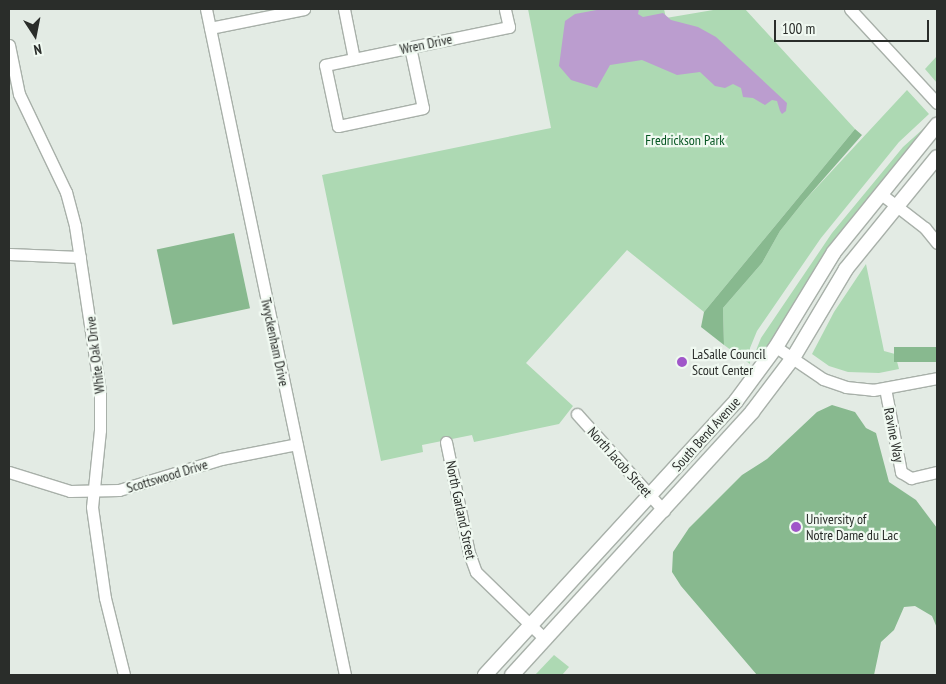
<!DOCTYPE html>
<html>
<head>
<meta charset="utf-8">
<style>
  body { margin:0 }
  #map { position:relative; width:946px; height:684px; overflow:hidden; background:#e3ebe4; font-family:"PT Sans Narrow",sans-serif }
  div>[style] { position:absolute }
  .green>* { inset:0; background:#add9b3 }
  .forest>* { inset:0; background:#88b98f; transform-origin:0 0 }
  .water>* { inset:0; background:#bb9dcf }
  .roads { filter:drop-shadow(1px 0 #a8b0a9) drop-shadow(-1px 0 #a8b0a9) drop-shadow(0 1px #a8b0a9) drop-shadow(0 -1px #a8b0a9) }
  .minor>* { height:11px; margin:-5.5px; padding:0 5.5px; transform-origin:5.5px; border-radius:5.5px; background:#fff }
  .major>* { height:14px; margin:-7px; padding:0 7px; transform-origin:7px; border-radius:7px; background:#fff }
  .dots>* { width:14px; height:14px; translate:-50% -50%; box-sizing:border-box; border:2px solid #f0f9f1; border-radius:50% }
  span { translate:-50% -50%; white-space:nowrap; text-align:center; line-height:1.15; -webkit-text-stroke:4.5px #f0f9f1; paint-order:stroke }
  .street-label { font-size:14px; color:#2a2d2a }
  .park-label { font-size:14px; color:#075623 }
  .poi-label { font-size:14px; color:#2a2d2a }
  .left { translate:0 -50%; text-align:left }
  .frame { position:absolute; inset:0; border:10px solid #2a2d2a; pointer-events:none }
  .north { position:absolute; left:10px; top:10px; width:50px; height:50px; -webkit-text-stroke:4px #f0f9f1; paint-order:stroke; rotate:169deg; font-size:14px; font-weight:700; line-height:20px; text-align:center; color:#2a2d2a }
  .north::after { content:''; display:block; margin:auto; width:18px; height:22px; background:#2a2d2a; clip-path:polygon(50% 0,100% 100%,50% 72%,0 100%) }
  .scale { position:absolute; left:774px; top:20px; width:155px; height:22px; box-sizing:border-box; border:2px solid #2a2d2a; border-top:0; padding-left:6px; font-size:15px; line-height:18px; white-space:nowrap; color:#2a2d2a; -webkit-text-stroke:4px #f0f9f1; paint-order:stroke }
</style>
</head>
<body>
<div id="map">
  <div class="green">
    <i style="clip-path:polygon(528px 9px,664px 9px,666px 18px,719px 9px,745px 9px,855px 129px,704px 312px,627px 250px,526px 363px,573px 406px,559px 424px,474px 442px,472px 435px,422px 445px,423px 452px,381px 461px,322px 175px,551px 128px)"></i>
    <i style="clip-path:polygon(937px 56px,937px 83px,925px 69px)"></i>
    <i style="clip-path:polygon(907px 90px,929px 114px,899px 142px,821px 238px,757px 331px,750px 348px,750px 364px,724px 345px,723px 308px,762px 263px,780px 231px,804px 201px)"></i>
    <i style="clip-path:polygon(933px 120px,825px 254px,757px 363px,755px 353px,761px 338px,832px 233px,903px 147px)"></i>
    <i style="clip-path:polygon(866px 264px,884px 351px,895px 354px,899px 369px,879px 373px,848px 372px,829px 366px,812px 354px,834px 312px)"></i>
    <i style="clip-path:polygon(554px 655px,569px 667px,562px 675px,535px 675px)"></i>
  </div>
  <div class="forest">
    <i style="clip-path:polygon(855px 129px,862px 135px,804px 201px,780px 231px,762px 263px,723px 308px,724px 345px,701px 327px,704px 312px)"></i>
    <i style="left:234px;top:233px;width:77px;height:79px;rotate:78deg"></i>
    <i style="left:937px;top:347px;width:15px;height:43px;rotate:90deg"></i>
    <i style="clip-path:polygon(832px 405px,855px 412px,866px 428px,876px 433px,889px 482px,916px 500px,937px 528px,937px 628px,932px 616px,915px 606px,904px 607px,894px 630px,881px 642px,874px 675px,757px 675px,681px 586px,672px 572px,673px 552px,689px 528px,742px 475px,767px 459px,817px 412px)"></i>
  </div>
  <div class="water">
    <i style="clip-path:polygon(602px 9px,639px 9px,638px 14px,643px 17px,663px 13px,671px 20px,698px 27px,716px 37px,787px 103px,786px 111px,782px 114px,780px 111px,777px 101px,772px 100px,765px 105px,753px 98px,743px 97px,741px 88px,733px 84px,725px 88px,715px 86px,700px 72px,677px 75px,642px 60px,610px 65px,597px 88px,571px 80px,559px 66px,565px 21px,575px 14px)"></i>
  </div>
  <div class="roads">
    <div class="minor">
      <i style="left:206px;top:9px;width:680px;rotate:78.21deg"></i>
      <i style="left:344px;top:9px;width:51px;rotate:78.7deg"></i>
      <i style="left:850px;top:9px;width:128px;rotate:47.2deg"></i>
      <i style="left:210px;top:28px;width:96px;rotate:-11.4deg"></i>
      <i style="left:9px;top:45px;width:50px;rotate:78.5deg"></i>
      <i style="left:19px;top:94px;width:109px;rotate:64.4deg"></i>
      <i style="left:66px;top:192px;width:35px;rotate:75deg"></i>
      <i style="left:75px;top:226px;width:168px;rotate:81.4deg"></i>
      <i style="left:100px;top:392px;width:38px;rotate:90deg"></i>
      <i style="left:100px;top:430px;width:77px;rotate:95.9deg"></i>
      <i style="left:92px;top:507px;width:92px;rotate:81.9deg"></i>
      <i style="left:105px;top:598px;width:79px;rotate:76.1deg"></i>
      <i style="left:410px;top:47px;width:62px;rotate:78deg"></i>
      <i style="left:423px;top:108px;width:87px;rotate:168deg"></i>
      <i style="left:338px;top:126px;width:62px;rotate:-102deg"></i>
      <i style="left:325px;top:65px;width:188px;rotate:-11.7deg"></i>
      <i style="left:509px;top:27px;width:18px;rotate:-103deg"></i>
      <i style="left:881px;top:194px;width:56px;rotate:37.7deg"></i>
      <i style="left:925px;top:228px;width:19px;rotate:51deg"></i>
      <i style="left:9px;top:254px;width:71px;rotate:2.4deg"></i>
      <i style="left:776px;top:347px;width:57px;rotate:34.2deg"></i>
      <i style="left:823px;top:379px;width:24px;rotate:19deg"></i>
      <i style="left:846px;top:387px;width:27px;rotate:6deg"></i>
      <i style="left:873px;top:390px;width:65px;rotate:-10.6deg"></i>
      <i style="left:885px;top:388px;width:86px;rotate:79.2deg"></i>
      <i style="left:901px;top:472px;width:12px;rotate:31deg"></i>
      <i style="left:911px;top:478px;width:27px;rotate:-13deg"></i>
      <i style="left:577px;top:414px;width:130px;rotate:48.1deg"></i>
      <i style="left:446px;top:442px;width:113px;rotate:78.3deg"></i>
      <i style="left:469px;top:553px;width:20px;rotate:70deg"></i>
      <i style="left:476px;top:572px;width:96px;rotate:44.2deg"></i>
      <i style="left:9px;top:472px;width:64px;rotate:17.3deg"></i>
      <i style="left:70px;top:491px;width:49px;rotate:-1.2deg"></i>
      <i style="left:119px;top:490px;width:107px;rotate:-16.9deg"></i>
      <i style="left:221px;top:459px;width:77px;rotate:-11.2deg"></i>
    </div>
    <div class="major">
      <i style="left:485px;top:675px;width:372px;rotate:-47.5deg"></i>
      <i style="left:736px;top:401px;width:67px;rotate:-53.5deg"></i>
      <i style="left:776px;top:347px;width:111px;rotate:-58.6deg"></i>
      <i style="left:834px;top:252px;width:164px;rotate:-51deg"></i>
      <i style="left:512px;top:675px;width:356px;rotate:-47.6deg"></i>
      <i style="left:752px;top:412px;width:68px;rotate:-52.8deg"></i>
      <i style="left:793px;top:358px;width:104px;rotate:-59.2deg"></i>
      <i style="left:846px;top:269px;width:144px;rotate:-50.9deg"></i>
    </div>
  </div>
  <div class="dots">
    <i style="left:682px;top:362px;background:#a056c9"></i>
    <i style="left:796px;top:527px;background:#a056c9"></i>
  </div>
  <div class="street-label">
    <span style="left:426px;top:44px;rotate:-12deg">Wren Drive</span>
    <span style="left:275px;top:342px;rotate:78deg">Twyckenham Drive</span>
    <span style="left:95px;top:355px;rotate:-97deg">White Oak Drive</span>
    <span style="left:706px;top:434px;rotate:-48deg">South Bend Avenue</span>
    <span style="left:894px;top:435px;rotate:79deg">Ravine Way</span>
    <span style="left:620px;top:462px;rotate:48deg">North Jacob Street</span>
    <span style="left:167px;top:476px;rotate:-17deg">Scottswood Drive</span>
    <span style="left:461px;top:510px;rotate:78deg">North Garland Street</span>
  </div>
  <div class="park-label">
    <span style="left:685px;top:140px">Fredrickson Park</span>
  </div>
  <div class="poi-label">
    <span class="left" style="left:692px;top:362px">LaSalle Council<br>Scout Center</span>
    <span class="left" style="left:806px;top:527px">University of<br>Notre Dame du Lac</span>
  </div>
  <div class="frame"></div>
  <div class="north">N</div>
  <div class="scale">100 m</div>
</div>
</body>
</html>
